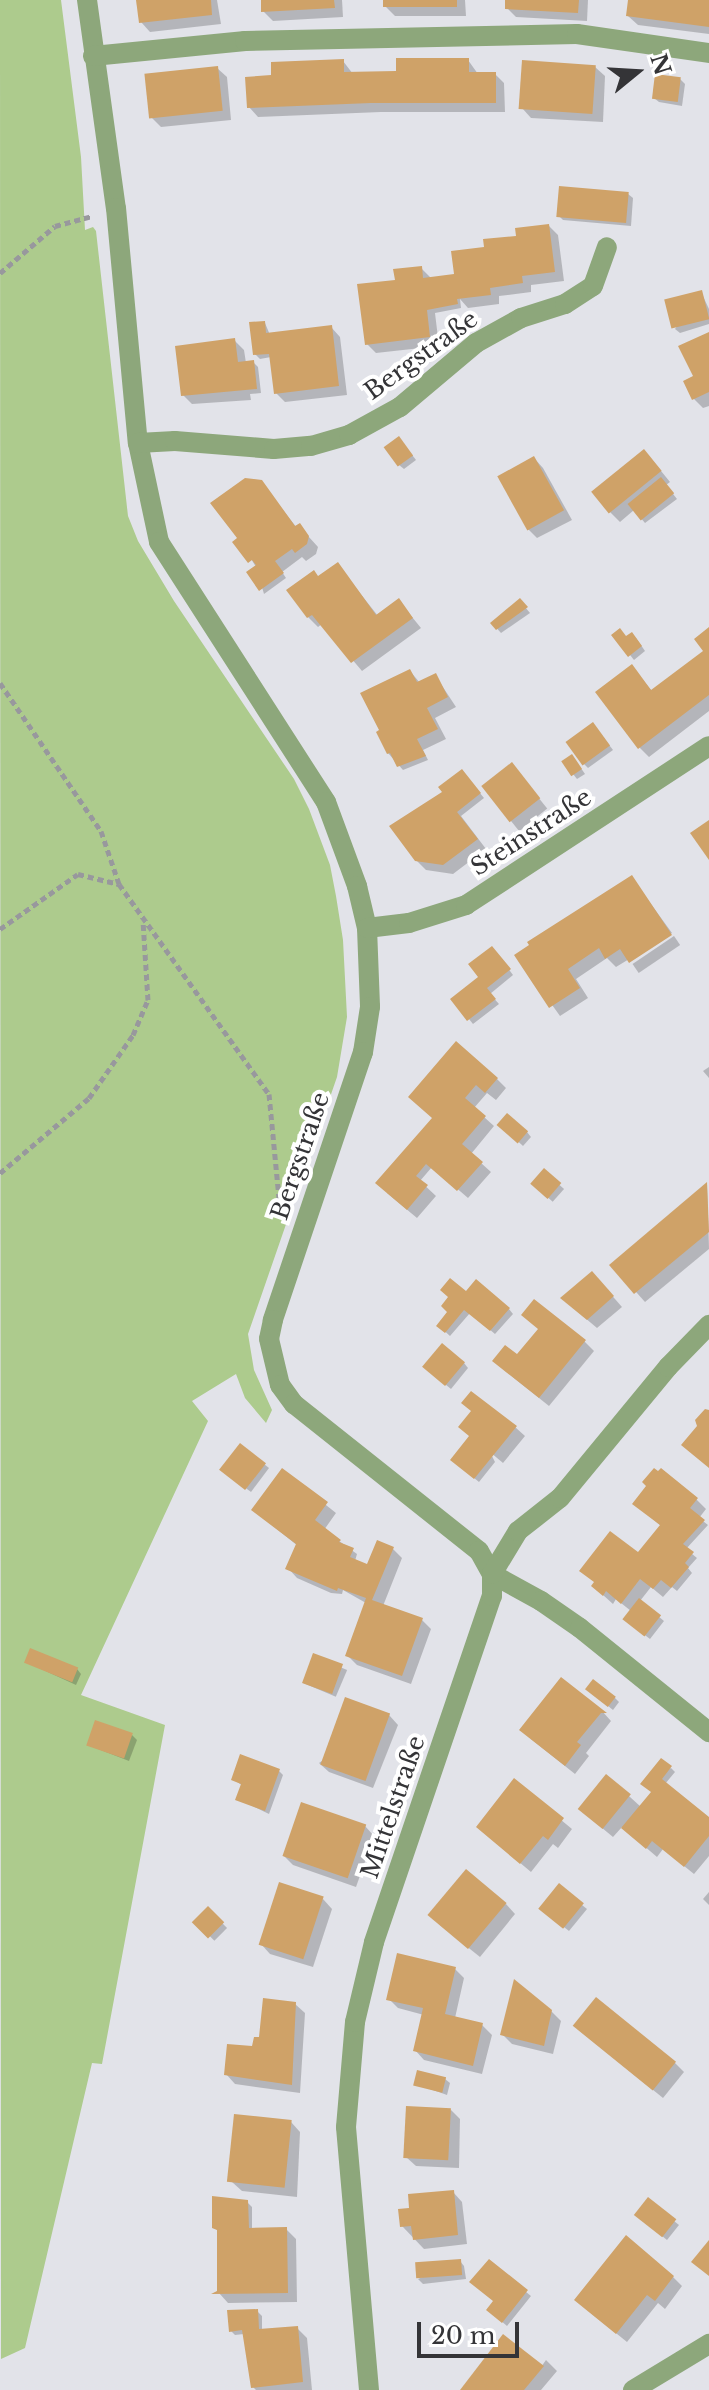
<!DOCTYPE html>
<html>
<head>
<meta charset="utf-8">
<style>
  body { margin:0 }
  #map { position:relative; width:709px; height:2390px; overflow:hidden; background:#e2e3e9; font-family:"Libre Baskerville",serif }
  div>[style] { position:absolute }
  .green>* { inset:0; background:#adcb8d }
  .shadow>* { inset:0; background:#0003; transform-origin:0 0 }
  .building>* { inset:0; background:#cfa268; transform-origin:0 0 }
  .path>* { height:5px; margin-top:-2.5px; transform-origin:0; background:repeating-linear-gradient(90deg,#98989d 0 6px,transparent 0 10px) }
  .minor>* { height:20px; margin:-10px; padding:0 10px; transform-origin:10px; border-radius:10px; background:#8da77b }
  span { translate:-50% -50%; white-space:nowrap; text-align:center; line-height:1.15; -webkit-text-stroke:8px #fff; paint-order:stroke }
  .street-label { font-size:24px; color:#343437 }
  .north { position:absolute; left:597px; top:32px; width:80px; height:80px; -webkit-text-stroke:6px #fff; paint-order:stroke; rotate:72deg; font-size:22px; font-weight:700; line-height:32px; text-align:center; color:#343437 }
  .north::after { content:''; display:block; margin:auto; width:28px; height:36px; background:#343437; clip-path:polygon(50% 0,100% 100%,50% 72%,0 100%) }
  .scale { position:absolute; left:417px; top:2322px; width:102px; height:36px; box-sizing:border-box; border:4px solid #343437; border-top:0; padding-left:10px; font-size:24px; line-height:28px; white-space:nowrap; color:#343437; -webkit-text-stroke:6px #fff; paint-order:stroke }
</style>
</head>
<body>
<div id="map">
  <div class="green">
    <i style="clip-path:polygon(0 0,61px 0,81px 157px,85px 230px,93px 227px,96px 231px,128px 516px,138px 541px,174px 601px,294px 779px,309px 809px,330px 865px,336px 896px,343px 940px,347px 1017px,337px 1077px,248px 1334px,254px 1370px,272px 1410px,266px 1423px,245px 1398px,236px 1374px,192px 1401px,208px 1421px,81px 1695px,165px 1725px,102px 2064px,92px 2063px,25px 2348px,1px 2359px)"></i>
  </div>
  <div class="shadow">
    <i style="clip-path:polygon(138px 0,217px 0,221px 24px,150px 32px,141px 22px)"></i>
    <i style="clip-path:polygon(263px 0,342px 0,343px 17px,273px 21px,263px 11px)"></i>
    <i style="clip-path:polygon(385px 0,465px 0,466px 16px,395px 16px,385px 6px)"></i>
    <i style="clip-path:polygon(508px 0,588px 0,587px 21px,516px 17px,507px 8px)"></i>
    <i style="clip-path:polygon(630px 0,709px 0,709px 34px,638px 25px,628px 16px)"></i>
    <i style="clip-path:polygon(468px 60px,478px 74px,495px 74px,504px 83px,505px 112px,381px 112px,258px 117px,249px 107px,273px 77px,343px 61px,353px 74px,398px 73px)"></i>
    <i style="clip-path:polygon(595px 67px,605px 76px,603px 122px,531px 118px,522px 108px)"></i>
    <i style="clip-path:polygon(217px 68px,227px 77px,231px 120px,161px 127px,151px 117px)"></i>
    <i style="clip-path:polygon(680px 79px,685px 84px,682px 106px,659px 102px,654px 98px)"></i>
    <i style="clip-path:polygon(628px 194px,633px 198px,631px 226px,563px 220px,559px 216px)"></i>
    <i style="clip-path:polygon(549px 226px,558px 235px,564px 281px,531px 285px,531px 292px,499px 296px,499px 304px,468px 308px,460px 299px,461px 308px,435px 313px,439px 346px,376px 353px,367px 344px,397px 281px,421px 268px,432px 279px,453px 276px,518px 237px)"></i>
    <i style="clip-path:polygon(701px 292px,709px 309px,709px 324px,680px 333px,675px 329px)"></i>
    <i style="clip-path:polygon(265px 323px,270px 335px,331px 327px,340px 337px,347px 395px,285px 402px,276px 393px,271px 357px,260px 359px,255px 354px)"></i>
    <i style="clip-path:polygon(709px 334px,709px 406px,703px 408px,694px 399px,695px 377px)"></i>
    <i style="clip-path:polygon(235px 341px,244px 350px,246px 363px,253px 362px,258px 367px,261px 393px,250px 394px,251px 400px,192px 404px,183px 395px)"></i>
    <i style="clip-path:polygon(403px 443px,416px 460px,404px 469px,399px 465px)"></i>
    <i style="clip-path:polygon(534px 458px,543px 468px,572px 520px,537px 538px,528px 529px)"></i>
    <i style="clip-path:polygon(653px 461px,670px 482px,666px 485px,677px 499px,645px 523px,634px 510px,620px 522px,610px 512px)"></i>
    <i style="clip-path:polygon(261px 482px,297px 528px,299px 526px,318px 547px,316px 554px,306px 561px,302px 557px,282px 572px,286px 578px,264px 594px,256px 567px,239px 539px)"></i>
    <i style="clip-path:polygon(337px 564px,378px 616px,399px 601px,421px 628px,362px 671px,322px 624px,318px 627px,308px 617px,319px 578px)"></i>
    <i style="clip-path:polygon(520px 601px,530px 613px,501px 633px,493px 624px)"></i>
    <i style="clip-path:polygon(709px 629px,709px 711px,649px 757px,639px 747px,631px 666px,652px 691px,706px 651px)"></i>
    <i style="clip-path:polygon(614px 635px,636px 638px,645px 651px,634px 660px)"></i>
    <i style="clip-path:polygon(410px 671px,420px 683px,435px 675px,456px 707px,435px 718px,446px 739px,423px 750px,428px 760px,403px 770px,388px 753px)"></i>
    <i style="clip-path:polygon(597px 729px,613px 750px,588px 768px,584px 764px)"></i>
    <i style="clip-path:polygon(576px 761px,585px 774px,577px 779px,573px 774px)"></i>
    <i style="left:512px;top:765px;width:56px;height:36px;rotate:51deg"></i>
    <i style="clip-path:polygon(466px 776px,484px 798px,461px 816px,486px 849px,453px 874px,426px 870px,416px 860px)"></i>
    <i style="clip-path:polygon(632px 878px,672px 933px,616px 967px,607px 958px,576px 979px,588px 998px,560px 1016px,517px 956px)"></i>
    <i style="left:674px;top:936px;width:11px;height:50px;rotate:56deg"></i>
    <i style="clip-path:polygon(496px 952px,513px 975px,490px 994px,499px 1004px,473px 1024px,453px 999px,481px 977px)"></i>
    <i style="clip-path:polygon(709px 1067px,709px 1078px,703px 1071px)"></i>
    <i style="clip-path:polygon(497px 1079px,506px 1088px,496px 1100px,487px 1093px,474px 1108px,494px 1126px,471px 1154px,491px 1172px,468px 1198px,432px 1167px,420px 1181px,436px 1196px,417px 1218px,387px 1193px,434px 1119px,410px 1097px)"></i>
    <i style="clip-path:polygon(499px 1124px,527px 1132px,531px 1137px,523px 1146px)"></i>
    <i style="left:544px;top:1171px;width:27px;height:17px;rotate:42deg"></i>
    <i style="clip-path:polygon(707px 1185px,709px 1249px,645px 1302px,612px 1265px)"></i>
    <i style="clip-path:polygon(601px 1283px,622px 1307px,597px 1328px,572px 1307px)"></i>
    <i style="clip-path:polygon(466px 1294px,509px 1309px,513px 1314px,495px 1334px,470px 1313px,450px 1336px,439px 1326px)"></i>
    <i style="clip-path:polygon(584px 1341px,594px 1351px,549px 1406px,504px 1370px,517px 1357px)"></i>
    <i style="clip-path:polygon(464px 1363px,468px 1368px,451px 1389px,429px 1371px)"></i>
    <i style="clip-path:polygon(515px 1427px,525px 1436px,503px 1463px,490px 1452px,495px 1462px,479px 1482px,457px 1464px)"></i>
    <i style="clip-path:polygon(264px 1464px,269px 1468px,251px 1492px,227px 1474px)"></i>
    <i style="clip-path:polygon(282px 1470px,336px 1513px,324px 1530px,357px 1554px,355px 1561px,368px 1566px,393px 1549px,402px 1558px,383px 1606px,422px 1620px,431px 1629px,411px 1684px,357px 1665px,347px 1655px,366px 1603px,343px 1590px,342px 1594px,331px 1593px,297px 1578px,288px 1568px,298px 1546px,253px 1510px)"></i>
    <i style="clip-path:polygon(696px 1499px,706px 1509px,699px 1518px,708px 1525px,686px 1549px,697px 1558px,688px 1568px,692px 1573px,677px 1591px,672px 1587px,663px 1597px,651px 1587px,640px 1601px,664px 1621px,650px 1639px,629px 1623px,631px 1611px,616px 1599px,613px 1604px,593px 1586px,638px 1555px,661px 1526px,635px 1504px)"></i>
    <i style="left:314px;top:1656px;width:36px;height:29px;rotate:23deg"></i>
    <i style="clip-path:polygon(26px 1662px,77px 1669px,81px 1674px,76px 1685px)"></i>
    <i style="clip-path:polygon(592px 1693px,615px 1698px,619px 1702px,613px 1710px)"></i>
    <i style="clip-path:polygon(602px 1711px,611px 1721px,586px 1753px,589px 1756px,575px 1774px,531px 1739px)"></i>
    <i style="clip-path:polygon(389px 1715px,398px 1725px,373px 1788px,329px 1772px,319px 1763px)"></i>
    <i style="clip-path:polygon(132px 1735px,137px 1740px,129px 1761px,88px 1745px)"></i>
    <i style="clip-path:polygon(671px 1768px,675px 1772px,665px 1784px,709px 1820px,709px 1856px,694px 1874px,663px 1849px,657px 1857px,622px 1827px,613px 1837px,590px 1818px,607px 1776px,641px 1807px,653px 1793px,642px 1783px)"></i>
    <i style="clip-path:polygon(279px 1771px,283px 1775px,269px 1814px,238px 1799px,243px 1786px,233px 1779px)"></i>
    <i style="clip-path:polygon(514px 1781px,572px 1829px,558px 1848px,553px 1844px,531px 1872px,488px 1836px)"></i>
    <i style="clip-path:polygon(365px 1826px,374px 1836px,356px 1887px,293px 1865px,284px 1856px)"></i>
    <i style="clip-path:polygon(709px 1892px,709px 1905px,703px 1899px)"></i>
    <i style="clip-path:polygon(323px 1899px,332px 1909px,313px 1967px,270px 1954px,261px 1944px)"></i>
    <i style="clip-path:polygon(506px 1904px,515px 1914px,480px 1957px,440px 1925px)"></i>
    <i style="clip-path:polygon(582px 1905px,587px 1909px,569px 1931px,545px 1912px)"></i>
    <i style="left:208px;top:1909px;width:27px;height:18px;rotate:45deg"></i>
    <i style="clip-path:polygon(454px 1968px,464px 1978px,455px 2018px,482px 2025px,492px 2035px,482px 2074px,424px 2060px,415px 2050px,424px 2015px,398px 2008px,389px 1999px)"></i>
    <i style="clip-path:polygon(295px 2004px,305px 2013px,300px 2093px,235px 2084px,226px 2074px)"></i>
    <i style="clip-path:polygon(551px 2011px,561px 2021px,553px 2054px,512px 2044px,503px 2035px)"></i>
    <i style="clip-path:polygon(585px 2035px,675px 2063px,684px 2072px,663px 2098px)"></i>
    <i style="clip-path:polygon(445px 2079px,450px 2083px,447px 2095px,416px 2084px)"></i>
    <i style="clip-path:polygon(451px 2110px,460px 2119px,459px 2168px,416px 2166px,406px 2157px)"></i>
    <i style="clip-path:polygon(291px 2122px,300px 2132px,297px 2197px,242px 2191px,232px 2182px)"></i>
    <i style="clip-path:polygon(453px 2192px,462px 2202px,467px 2244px,424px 2249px,402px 2226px,411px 2210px)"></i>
    <i style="clip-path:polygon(648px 2200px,679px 2225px,667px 2240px,641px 2219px)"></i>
    <i style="clip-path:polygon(247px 2202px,252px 2207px,252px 2230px,286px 2229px,296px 2239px,297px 2302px,228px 2303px,219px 2293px,219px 2232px,214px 2227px)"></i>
    <i style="clip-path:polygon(460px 2261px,464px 2266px,466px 2279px,423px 2284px,418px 2279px)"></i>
    <i style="clip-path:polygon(489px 2262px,531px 2296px,507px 2326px,493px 2314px,495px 2302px)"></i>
    <i style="clip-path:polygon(673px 2277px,682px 2286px,665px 2309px,658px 2303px,627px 2342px,586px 2309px)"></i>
    <i style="clip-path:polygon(257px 2311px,262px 2316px,262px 2331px,297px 2328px,307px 2338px,312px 2390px,256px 2390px,253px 2387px,244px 2334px,235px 2335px,231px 2331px)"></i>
    <i style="clip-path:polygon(546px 2360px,557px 2371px,541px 2390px,462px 2390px,541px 2367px)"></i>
  </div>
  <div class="building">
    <i style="clip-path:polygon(136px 0,211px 0,212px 15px,139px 23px)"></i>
    <i style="clip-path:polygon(261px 0,334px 0,335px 8px,261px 12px)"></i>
    <i style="left:383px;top:0;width:74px;height:7px"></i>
    <i style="clip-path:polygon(505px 0,579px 0,578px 13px,505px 9px)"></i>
    <i style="clip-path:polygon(628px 0,709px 0,709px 27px,626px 16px)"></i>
    <i style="clip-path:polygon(396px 58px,469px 58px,469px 72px,496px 72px,496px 103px,371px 103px,247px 108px,245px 77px,271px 75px,271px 62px,344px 59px,344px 72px,396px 71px)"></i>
    <i style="left:522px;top:60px;width:74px;height:49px;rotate:4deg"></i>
    <i style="left:218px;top:66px;width:45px;height:74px;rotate:84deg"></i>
    <i style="left:655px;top:74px;width:26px;height:25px;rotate:7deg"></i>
    <i style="left:559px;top:186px;width:70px;height:31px;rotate:5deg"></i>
    <i style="clip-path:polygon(549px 224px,555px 272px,522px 276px,523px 283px,490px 288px,491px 295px,457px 299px,458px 304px,427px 310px,430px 337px,365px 345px,357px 284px,395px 280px,393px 269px,422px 266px,423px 278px,454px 274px,451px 251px,484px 247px,483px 239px,516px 236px,515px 228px)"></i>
    <i style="left:702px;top:290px;width:30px;height:39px;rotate:76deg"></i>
    <i style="clip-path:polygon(265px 321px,266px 333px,332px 325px,339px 386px,274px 394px,269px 354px,253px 355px,249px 322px)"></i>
    <i style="clip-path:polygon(709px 332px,709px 392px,692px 400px,683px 381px,693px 376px,678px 346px)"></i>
    <i style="clip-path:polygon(235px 338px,238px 362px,254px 360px,257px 389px,181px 396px,175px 346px)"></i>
    <i style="left:399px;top:436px;width:24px;height:19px;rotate:54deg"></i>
    <i style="left:644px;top:449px;width:28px;height:68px;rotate:51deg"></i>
    <i style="left:534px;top:456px;width:62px;height:42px;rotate:61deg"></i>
    <i style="left:661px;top:477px;width:21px;height:43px;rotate:51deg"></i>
    <i style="clip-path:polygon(245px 478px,262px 480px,295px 526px,300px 523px,309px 536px,307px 544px,295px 553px,292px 549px,275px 561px,284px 573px,259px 591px,246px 572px,256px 565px,252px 560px,248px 563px,232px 542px,237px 538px,210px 503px)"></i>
    <i style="clip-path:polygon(338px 562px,376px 615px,399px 598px,413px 618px,351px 663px,312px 615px,307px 618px,286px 590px,314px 570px,318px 576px)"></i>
    <i style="clip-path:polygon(520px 598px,528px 607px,496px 630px,490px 623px)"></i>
    <i style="clip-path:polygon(709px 627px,709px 695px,638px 749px,595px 692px,632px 664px,651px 690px,703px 651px,694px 639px)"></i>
    <i style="clip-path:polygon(620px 628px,626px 636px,632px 632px,642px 646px,628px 657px,611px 635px)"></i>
    <i style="clip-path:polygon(410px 669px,417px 682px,436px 673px,448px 697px,427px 708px,438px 729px,417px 739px,426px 756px,397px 767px,390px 753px,387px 754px,376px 732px,379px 730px,360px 693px)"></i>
    <i style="left:593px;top:722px;width:29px;height:34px;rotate:54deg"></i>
    <i style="left:572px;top:754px;width:18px;height:13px;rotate:56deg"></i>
    <i style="left:512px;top:762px;width:46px;height:39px;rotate:52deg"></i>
    <i style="clip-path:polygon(462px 769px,481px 793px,457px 812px,478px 839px,443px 865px,415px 861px,389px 826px,442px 792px,438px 787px)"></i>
    <i style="clip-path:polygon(709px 820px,709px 860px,690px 833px)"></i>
    <i style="clip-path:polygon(632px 875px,672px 935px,629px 963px,620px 949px,605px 959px,599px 948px,568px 969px,580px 988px,549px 1008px,514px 955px,529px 945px,527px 942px)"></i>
    <i style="clip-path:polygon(492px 946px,511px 969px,487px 988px,496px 999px,467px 1021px,450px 999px,478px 977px,468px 964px)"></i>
    <i style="clip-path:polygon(456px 1041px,498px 1078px,485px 1093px,476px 1085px,465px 1098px,486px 1116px,462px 1144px,483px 1162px,457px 1191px,426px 1164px,416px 1176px,428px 1185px,407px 1210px,375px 1183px,432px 1118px,408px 1097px)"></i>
    <i style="left:507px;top:1113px;width:28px;height:16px;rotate:41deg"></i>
    <i style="left:544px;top:1168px;width:23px;height:21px;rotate:41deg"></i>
    <i style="clip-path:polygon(707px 1182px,709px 1232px,634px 1294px,609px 1265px)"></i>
    <i style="clip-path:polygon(592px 1271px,614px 1296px,587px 1320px,560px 1298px)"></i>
    <i style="clip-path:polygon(450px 1278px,466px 1291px,476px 1279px,510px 1308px,490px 1331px,464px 1310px,445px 1333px,436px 1326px,447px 1312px,441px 1306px,448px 1297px,440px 1290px)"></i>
    <i style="clip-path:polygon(534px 1299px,586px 1340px,539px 1398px,492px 1361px,505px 1345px,517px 1354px,538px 1329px,521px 1315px)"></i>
    <i style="left:442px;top:1343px;width:30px;height:31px;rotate:40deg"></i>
    <i style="clip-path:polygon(471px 1391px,517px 1426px,474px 1479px,450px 1460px,469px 1436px,458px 1427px,471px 1411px,461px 1403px)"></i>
    <i style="clip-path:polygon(705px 1409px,709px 1410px,709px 1468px,681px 1445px,697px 1426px,695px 1420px)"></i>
    <i style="left:240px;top:1443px;width:33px;height:34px;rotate:38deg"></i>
    <i style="clip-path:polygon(282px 1468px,328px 1502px,315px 1520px,341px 1540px,339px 1542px,354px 1548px,350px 1557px,367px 1564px,377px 1540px,394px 1547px,372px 1600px,423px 1618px,402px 1676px,345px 1656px,366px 1598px,338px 1588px,337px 1591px,285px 1569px,296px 1544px,251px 1510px)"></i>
    <i style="clip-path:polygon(654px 1468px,658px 1471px,661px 1468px,698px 1498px,690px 1508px,705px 1520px,683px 1544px,694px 1552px,685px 1563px,689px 1567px,671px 1588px,661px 1580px,653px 1589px,640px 1579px,621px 1604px,606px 1591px,603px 1596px,591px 1586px,594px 1582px,579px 1571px,610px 1531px,638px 1552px,660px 1525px,632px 1504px,646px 1486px,642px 1482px)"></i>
    <i style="left:639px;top:1598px;width:28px;height:27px;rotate:38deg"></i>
    <i style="left:30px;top:1648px;width:52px;height:16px;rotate:22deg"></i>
    <i style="left:313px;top:1653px;width:32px;height:32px;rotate:20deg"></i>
    <i style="clip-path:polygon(561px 1677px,607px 1713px,601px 1713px,577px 1742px,581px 1745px,565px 1766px,519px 1730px)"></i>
    <i style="left:593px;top:1679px;width:29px;height:13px;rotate:38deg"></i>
    <i style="left:345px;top:1697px;width:48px;height:72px;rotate:20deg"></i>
    <i style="left:95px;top:1720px;width:40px;height:27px;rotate:19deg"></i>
    <i style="clip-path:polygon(240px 1754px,280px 1769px,265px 1811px,235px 1800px,241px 1784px,231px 1780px)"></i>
    <i style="clip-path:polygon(661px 1758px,672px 1766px,662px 1779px,709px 1817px,709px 1836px,684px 1867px,652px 1841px,646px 1849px,621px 1828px,651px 1792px,640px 1784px)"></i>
    <i style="left:606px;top:1774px;width:32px;height:45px;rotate:39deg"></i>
    <i style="clip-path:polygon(514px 1778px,564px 1818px,548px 1840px,543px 1836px,520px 1864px,476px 1827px)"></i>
    <i style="left:301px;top:1802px;width:69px;height:57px;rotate:19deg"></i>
    <i style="left:466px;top:1869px;width:53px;height:60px;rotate:40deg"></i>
    <i style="left:279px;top:1882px;width:47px;height:66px;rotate:18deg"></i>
    <i style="left:559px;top:1883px;width:32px;height:33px;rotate:39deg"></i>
    <i style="left:208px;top:1906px;width:23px;height:23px;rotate:45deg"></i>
    <i style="clip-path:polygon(397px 1953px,456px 1967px,445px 2014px,483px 2023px,473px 2066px,413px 2051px,423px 2008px,386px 2000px)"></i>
    <i style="clip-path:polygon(514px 1979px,552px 2010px,544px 2046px,500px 2035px)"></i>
    <i style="left:596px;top:1997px;width:103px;height:37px;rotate:39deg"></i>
    <i style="clip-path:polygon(263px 1998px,296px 2002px,292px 2085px,224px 2075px,227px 2044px,252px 2046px,254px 2037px,259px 2037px)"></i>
    <i style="left:417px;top:2070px;width:30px;height:16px;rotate:14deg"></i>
    <i style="left:406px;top:2106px;width:45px;height:52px;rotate:3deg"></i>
    <i style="left:234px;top:2114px;width:58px;height:68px;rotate:6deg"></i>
    <i style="clip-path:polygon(454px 2190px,458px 2235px,413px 2240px,411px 2226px,400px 2227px,398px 2209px,409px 2208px,408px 2194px)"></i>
    <i style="clip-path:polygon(212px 2196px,248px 2200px,249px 2228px,287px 2227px,288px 2293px,211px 2294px,217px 2291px,217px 2230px,212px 2228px)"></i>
    <i style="left:648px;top:2197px;width:36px;height:23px;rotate:38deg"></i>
    <i style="clip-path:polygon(626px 2235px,674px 2276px,655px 2301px,647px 2295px,616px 2334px,574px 2300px)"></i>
    <i style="clip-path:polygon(709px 2240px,709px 2276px,691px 2262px)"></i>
    <i style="left:461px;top:2259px;width:16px;height:46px;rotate:86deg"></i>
    <i style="clip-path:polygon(489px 2259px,528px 2290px,502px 2323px,486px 2310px,493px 2301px,469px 2282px)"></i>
    <i style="clip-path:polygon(258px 2309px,259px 2329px,298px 2326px,303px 2382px,251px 2388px,242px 2330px,229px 2332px,227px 2310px)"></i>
    <i style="clip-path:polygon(503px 2334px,544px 2366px,524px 2390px,460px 2390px)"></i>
  </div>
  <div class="path">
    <i style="left:0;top:273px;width:72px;rotate:-40.5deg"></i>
    <i style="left:55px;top:226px;width:38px;rotate:-15deg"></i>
    <i style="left:0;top:683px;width:179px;rotate:55.7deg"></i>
    <i style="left:101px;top:831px;width:56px;rotate:71.2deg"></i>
    <i style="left:0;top:929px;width:95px;rotate:-35.2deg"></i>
    <i style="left:78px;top:874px;width:42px;rotate:13.7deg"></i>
    <i style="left:119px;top:884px;width:258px;rotate:54.5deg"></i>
    <i style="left:269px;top:1094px;width:115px;rotate:84.5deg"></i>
    <i style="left:0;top:1173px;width:116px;rotate:-40.1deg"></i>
    <i style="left:89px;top:1098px;width:77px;rotate:-55.1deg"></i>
    <i style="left:133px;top:1035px;width:38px;rotate:-67deg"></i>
    <i style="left:148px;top:1000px;width:79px;rotate:-93.6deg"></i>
  </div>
  <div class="minor">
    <i style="left:87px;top:0;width:210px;rotate:82.1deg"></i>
    <i style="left:116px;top:208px;width:236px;rotate:84.7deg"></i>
    <i style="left:138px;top:443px;width:101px;rotate:78deg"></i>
    <i style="left:159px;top:542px;width:309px;rotate:57.3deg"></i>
    <i style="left:326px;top:802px;width:90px;rotate:69.7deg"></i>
    <i style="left:357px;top:886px;width:43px;rotate:76.6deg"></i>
    <i style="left:367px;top:928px;width:79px;rotate:87.8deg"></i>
    <i style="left:370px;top:1007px;width:46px;rotate:98.8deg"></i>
    <i style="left:363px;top:1052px;width:283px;rotate:108.6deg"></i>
    <i style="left:273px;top:1320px;width:19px;rotate:102deg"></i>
    <i style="left:269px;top:1339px;width:47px;rotate:76.6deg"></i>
    <i style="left:280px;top:1385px;width:24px;rotate:54deg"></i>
    <i style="left:294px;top:1404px;width:236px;rotate:38.5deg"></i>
    <i style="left:479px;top:1551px;width:26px;rotate:61deg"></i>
    <i style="left:492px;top:1574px;width:56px;rotate:28.9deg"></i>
    <i style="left:541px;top:1601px;width:47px;rotate:34.7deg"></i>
    <i style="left:580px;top:1628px;width:166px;rotate:38.9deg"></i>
    <i style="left:93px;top:56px;width:153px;rotate:-5.6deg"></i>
    <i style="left:245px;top:41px;width:332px;rotate:-1.2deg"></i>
    <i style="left:577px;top:34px;width:133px;rotate:8.2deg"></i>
    <i style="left:138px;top:443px;width:37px;rotate:-3deg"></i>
    <i style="left:175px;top:441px;width:99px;rotate:4.6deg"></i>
    <i style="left:274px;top:449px;width:37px;rotate:-5deg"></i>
    <i style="left:311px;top:446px;width:40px;rotate:-16deg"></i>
    <i style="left:349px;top:435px;width:58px;rotate:-28.8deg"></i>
    <i style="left:400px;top:407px;width:99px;rotate:-40.1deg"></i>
    <i style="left:476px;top:343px;width:51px;rotate:-29.1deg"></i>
    <i style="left:521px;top:318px;width:46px;rotate:-17.7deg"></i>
    <i style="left:565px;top:304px;width:33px;rotate:-33deg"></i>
    <i style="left:593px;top:286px;width:41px;rotate:-70.3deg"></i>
    <i style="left:367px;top:928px;width:42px;rotate:-6.8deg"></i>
    <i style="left:409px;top:923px;width:60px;rotate:-17.5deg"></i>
    <i style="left:466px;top:905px;width:290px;rotate:-33.2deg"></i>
    <i style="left:369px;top:2390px;width:264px;rotate:-95deg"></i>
    <i style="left:346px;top:2127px;width:105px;rotate:-85.1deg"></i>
    <i style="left:355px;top:2022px;width:82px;rotate:-76.6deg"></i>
    <i style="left:374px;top:1942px;width:366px;rotate:-71.2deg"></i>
    <i style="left:492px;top:1596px;width:22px;rotate:-90deg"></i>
    <i style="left:492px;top:1574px;width:50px;rotate:-58.8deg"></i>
    <i style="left:518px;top:1531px;width:53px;rotate:-38.2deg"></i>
    <i style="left:560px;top:1498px;width:170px;rotate:-50.5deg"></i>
    <i style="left:668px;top:1367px;width:59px;rotate:-45.7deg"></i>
    <i style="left:633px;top:2390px;width:89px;rotate:-31.2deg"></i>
  </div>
  <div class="street-label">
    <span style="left:421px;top:355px;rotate:-36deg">Bergstraße</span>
    <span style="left:531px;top:832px;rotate:-33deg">Steinstraße</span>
    <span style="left:300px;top:1156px;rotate:-71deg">Bergstraße</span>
    <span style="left:393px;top:1807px;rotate:-71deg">Mittelstraße</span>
  </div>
  <div class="north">N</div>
  <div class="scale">20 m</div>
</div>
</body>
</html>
